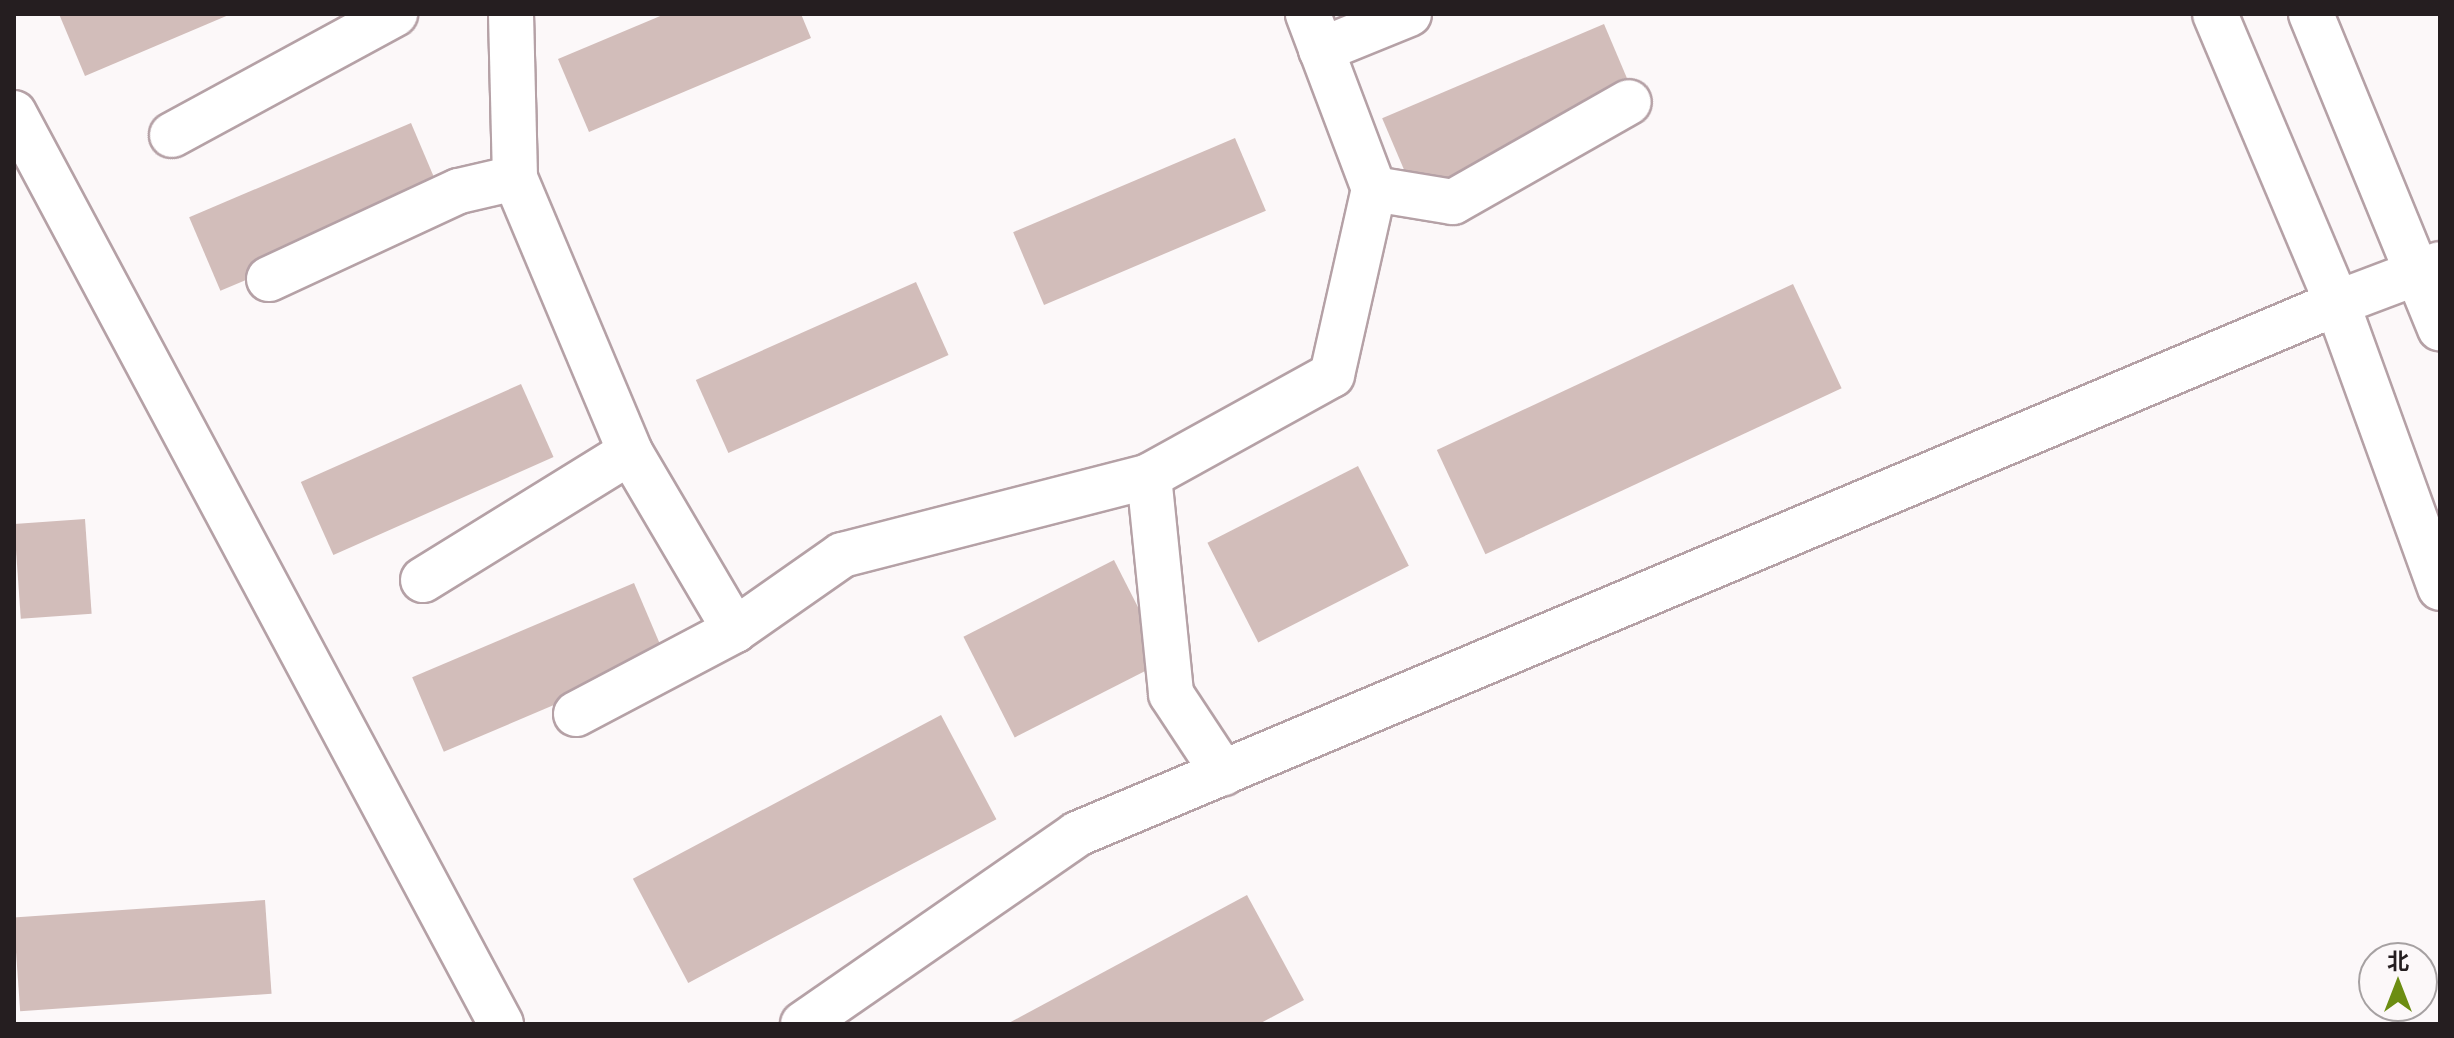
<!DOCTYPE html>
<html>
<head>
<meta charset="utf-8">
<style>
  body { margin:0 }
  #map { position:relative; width:2454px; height:1038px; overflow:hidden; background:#fcf8f9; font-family:Barlow,"Noto Sans SC",sans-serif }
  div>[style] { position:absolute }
  .building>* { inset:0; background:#d2bdba; transform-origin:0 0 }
  .roads { filter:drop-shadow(2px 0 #b5a1a6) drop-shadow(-2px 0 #b5a1a6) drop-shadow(0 2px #b5a1a6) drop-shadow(0 -2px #b5a1a6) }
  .street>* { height:44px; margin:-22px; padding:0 22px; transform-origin:22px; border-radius:22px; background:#fff }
  .secondary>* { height:44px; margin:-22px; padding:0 22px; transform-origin:22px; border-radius:22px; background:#fff }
  .primary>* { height:44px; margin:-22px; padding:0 22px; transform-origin:22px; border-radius:22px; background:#fff }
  span { translate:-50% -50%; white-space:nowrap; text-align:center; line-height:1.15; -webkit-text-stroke:6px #fcf8f9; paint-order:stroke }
  .frame { position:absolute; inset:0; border:16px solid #251e20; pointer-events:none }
  .north { position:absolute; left:2358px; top:942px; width:80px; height:80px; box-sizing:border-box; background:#fcf8f9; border:2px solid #a6a1a2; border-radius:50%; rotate:0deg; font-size:22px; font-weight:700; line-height:32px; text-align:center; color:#251e20 }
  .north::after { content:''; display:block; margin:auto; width:28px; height:36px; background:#6c8d12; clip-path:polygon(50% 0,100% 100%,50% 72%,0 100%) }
</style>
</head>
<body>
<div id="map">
  <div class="building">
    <i style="clip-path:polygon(59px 14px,231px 14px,85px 76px)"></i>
    <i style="clip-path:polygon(665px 14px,801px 14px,811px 38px,589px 132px,558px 59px)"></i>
    <i style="left:1604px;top:24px;width:80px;height:241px;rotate:67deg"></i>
    <i style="left:411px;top:123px;width:80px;height:241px;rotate:67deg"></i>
    <i style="left:1235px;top:138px;width:79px;height:241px;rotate:67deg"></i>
    <i style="left:916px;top:282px;width:80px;height:241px;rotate:66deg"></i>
    <i style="left:1793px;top:284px;width:115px;height:393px;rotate:65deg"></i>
    <i style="left:521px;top:384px;width:80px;height:241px;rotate:66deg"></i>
    <i style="left:1358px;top:466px;width:112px;height:169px;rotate:63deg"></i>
    <i style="left:85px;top:519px;width:95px;height:71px;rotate:86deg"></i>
    <i style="left:1114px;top:560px;width:113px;height:169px;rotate:63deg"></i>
    <i style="left:634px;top:583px;width:81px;height:241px;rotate:67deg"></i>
    <i style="left:941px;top:715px;width:118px;height:349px;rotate:62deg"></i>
    <i style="clip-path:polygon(1247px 895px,1304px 1000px,1259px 1024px,1007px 1024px)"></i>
    <i style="left:265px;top:900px;width:94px;height:252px;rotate:86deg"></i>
  </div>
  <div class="roads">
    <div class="street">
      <i style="left:511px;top:14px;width:164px;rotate:88.6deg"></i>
      <i style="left:515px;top:178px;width:297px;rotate:67.2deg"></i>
      <i style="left:630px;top:452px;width:207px;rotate:59.5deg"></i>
      <i style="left:735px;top:630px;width:131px;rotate:-35deg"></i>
      <i style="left:842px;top:555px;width:317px;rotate:-14.4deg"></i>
      <i style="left:1149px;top:476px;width:209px;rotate:-28.9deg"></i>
      <i style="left:1332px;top:375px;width:191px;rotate:-77.3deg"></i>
      <i style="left:1374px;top:189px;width:187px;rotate:-110.7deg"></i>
      <i style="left:1321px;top:50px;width:95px;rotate:-22.2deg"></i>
      <i style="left:172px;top:135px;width:254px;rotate:-28.5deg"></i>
      <i style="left:1374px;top:189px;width:80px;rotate:9.3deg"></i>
      <i style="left:1453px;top:202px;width:202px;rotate:-29.6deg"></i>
      <i style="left:269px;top:279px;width:209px;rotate:-24.9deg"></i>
      <i style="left:459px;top:191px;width:57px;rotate:-13.1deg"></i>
      <i style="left:1149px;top:476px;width:219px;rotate:84.2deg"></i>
      <i style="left:1171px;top:694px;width:95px;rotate:56.6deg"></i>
      <i style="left:423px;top:580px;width:243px;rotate:-31.7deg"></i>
      <i style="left:576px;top:714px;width:180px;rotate:-27.8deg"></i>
    </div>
    <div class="secondary">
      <i style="left:14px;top:113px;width:1033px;rotate:61.87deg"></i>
      <i style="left:803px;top:1024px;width:333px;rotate:-34.7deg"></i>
      <i style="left:1077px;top:834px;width:1367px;rotate:-22.85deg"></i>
      <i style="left:2337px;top:303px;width:110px;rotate:-20.7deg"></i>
    </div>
    <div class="primary">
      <i style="left:2215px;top:14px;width:314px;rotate:67.1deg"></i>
      <i style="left:2337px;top:303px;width:303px;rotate:70.1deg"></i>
      <i style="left:2311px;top:14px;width:340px;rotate:67.7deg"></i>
    </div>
  </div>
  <div class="frame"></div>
  <div class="north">北</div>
</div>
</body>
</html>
